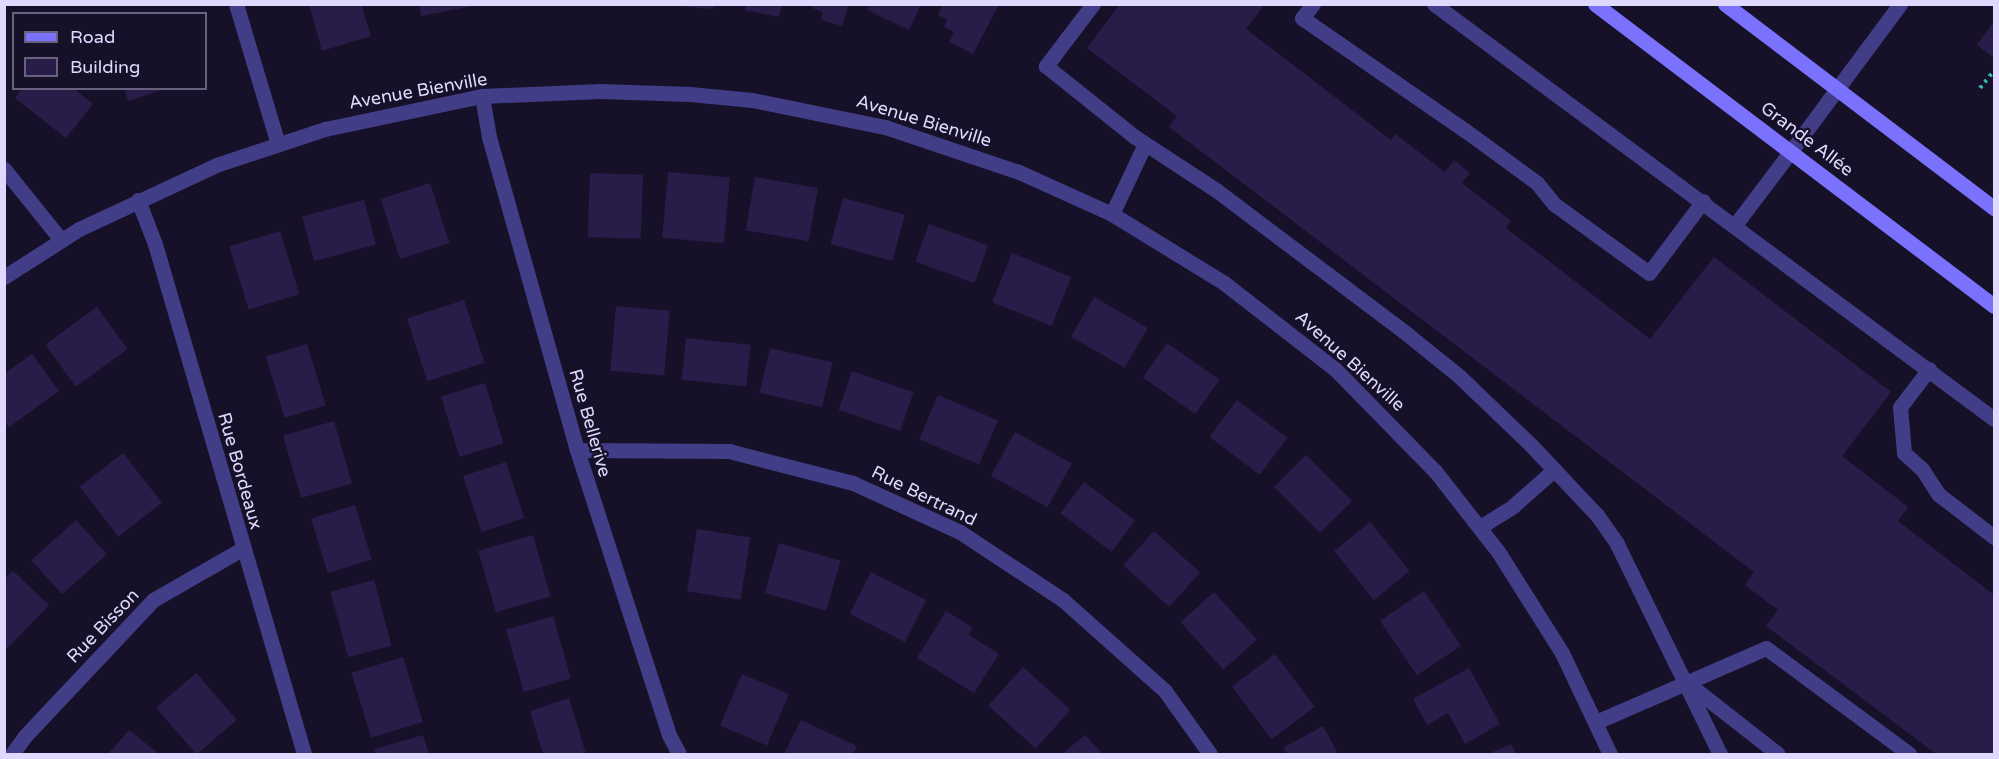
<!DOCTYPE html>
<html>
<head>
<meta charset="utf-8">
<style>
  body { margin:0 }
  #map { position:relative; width:1999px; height:759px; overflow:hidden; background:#161129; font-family:"Varela Round",sans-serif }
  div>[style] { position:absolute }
  .building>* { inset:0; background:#281d49; transform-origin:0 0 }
  .path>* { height:4px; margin-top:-2px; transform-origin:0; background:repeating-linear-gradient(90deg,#32b9b6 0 3px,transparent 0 7.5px) }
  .service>* { height:15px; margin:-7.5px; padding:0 7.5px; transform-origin:7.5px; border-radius:7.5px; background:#423d87 }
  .minor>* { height:15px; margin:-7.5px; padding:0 7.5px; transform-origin:7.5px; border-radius:7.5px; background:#423d87 }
  .tertiary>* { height:15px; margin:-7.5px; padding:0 7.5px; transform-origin:7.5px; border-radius:7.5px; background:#423d87 }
  .secondary>* { height:15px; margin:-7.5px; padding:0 7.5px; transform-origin:7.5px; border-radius:7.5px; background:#7a72fc }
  span { translate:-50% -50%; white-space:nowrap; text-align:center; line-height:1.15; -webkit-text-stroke:5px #161129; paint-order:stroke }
  .street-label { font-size:18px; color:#dfd9fe }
  .frame { position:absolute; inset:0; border:6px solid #dfd9fe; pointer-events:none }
  .legend { position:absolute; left:12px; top:12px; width:195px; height:78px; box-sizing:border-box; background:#161129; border:2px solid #66617e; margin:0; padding:8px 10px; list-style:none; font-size:18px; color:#dfd9fe }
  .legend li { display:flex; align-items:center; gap:12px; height:30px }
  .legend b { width:30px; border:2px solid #66617e }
</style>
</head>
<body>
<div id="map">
  <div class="building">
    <i style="clip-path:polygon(309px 4px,361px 4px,371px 36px,322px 51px)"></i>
    <i style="clip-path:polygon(419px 4px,473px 4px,473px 6px,421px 16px)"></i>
    <i style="clip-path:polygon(657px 4px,713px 4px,713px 9px)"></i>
    <i style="clip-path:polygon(746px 4px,782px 4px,779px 17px,745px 10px)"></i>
    <i style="clip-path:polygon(813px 4px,849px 4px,842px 26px,821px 20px,823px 12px,812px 8px)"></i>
    <i style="clip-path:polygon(870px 4px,921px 4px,909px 30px,867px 10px)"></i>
    <i style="clip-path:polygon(943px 4px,999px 4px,973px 54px,949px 42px,954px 32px,944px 27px,947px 20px,938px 15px)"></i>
    <i style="clip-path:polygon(1120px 4px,1265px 4px,1246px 29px,1391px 140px,1395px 134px,1445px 172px,1454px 160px,1470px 173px,1462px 183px,1511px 221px,1506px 228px,1650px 339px,1714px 257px,1891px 392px,1842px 456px,1908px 507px,1898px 521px,1994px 595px,1994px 754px,1936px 754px,1766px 626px,1778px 610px,1745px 585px,1754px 572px,1169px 127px,1177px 116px,1087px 48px)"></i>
    <i style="clip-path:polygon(1994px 21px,1994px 58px,1977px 45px)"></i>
    <i style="clip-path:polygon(22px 88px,73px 88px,93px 104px,66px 138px,15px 98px)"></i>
    <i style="clip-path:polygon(124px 88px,165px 88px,165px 89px,128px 101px)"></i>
    <i style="left:668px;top:172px;width:62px;height:66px;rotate:5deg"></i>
    <i style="left:590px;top:173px;width:53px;height:64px;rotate:2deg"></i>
    <i style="left:755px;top:177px;width:64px;height:54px;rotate:10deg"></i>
    <i style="left:430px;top:183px;width:63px;height:52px;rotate:72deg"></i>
    <i style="left:843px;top:198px;width:64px;height:48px;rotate:15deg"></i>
    <i style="left:364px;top:200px;width:46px;height:64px;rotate:75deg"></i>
    <i style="left:929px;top:224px;width:63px;height:40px;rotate:20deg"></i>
    <i style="left:280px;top:231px;width:66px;height:53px;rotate:73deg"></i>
    <i style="left:1012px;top:253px;width:64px;height:53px;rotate:22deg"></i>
    <i style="left:1094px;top:297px;width:62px;height:46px;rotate:30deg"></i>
    <i style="left:464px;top:300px;width:66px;height:60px;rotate:72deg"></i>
    <i style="left:616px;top:306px;width:54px;height:65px;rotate:5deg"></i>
    <i style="left:97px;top:307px;width:52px;height:64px;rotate:54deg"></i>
    <i style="left:686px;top:338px;width:65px;height:42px;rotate:6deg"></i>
    <i style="left:1167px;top:343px;width:64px;height:42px;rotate:35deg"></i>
    <i style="left:307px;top:344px;width:64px;height:43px;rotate:73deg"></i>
    <i style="left:770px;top:348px;width:64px;height:46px;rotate:13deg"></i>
    <i style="clip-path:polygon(32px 354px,59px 391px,9px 427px,4px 422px,4px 374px)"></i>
    <i style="left:852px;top:371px;width:65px;height:41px;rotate:19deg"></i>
    <i style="left:485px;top:383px;width:63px;height:46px;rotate:73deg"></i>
    <i style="left:938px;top:395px;width:65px;height:48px;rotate:23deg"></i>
    <i style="left:1237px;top:400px;width:63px;height:46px;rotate:37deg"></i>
    <i style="left:334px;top:421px;width:65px;height:53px;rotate:74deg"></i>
    <i style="left:1015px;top:432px;width:65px;height:50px;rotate:29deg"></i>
    <i style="left:123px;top:453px;width:63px;height:55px;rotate:52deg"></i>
    <i style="left:1306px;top:455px;width:65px;height:45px;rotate:45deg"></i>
    <i style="left:506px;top:462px;width:59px;height:45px;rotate:72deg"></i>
    <i style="left:1084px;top:482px;width:64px;height:39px;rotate:37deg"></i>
    <i style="left:355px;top:505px;width:57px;height:46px;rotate:73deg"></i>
    <i style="left:76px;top:520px;width:46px;height:60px;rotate:48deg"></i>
    <i style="left:1370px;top:522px;width:63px;height:46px;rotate:51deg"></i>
    <i style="left:697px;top:529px;width:54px;height:63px;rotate:9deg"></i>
    <i style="left:1154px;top:531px;width:62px;height:46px;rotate:42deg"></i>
    <i style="left:533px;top:535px;width:64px;height:57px;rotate:74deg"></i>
    <i style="left:779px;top:543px;width:64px;height:52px;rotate:16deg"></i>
    <i style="clip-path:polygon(13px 571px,49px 605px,4px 652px,4px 579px)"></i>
    <i style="left:871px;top:572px;width:62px;height:47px;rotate:27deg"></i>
    <i style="left:374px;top:580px;width:68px;height:45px;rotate:75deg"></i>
    <i style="left:1424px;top:591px;width:66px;height:53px;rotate:56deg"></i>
    <i style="left:1214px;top:592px;width:64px;height:45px;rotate:48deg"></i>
    <i style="clip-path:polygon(946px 611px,973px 628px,969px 635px,999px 654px,974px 693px,917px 658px)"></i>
    <i style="left:553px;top:616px;width:65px;height:49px;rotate:74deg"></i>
    <i style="left:1275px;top:654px;width:66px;height:54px;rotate:53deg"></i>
    <i style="left:403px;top:657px;width:68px;height:54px;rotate:73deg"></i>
    <i style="left:1023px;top:667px;width:64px;height:52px;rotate:42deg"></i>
    <i style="clip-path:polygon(1469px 668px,1500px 724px,1465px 744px,1448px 713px,1427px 725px,1413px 699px)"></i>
    <i style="left:196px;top:673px;width:62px;height:53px;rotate:49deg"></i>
    <i style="left:742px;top:674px;width:51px;height:56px;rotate:23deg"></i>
    <i style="clip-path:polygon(569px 698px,586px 754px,543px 754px,530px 711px)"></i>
    <i style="clip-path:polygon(801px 720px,857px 746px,853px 754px,784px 754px)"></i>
    <i style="clip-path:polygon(1323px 726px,1338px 754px,1287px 754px,1283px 748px)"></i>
    <i style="clip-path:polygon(129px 730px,159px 754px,108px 754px)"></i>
    <i style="clip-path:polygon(423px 735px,429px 754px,375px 754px,374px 749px)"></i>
    <i style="clip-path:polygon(1085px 735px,1103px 754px,1062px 754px)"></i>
    <i style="clip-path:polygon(1511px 744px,1516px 754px,1488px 754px)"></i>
  </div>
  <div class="path">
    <i style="left:1980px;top:88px;width:22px;rotate:-51deg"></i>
  </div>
  <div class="service">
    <i style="left:1093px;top:4px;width:78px;rotate:127.2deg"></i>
    <i style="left:1046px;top:66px;width:114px;rotate:38.6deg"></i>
    <i style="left:1135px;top:137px;width:97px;rotate:33.2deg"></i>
    <i style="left:1216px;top:190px;width:239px;rotate:37deg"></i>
    <i style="left:1407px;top:334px;width:67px;rotate:38.9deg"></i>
    <i style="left:1459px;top:376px;width:98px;rotate:43.8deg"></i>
    <i style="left:1530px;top:444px;width:98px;rotate:46.7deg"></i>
    <i style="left:1597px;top:515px;width:35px;rotate:55deg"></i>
    <i style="left:1617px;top:544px;width:234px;rotate:63.9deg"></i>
    <i style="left:1313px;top:4px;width:18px;rotate:128deg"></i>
    <i style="left:1302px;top:18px;width:199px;rotate:34.6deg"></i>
    <i style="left:1466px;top:131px;width:88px;rotate:36.2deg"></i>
    <i style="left:1537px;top:183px;width:27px;rotate:51deg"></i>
    <i style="left:1554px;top:204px;width:117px;rotate:36deg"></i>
    <i style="left:1649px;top:273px;width:90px;rotate:-53.1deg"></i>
    <i style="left:1434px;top:4px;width:697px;rotate:36.54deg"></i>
    <i style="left:1112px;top:214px;width:77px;rotate:-64.8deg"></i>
    <i style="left:1735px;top:225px;width:93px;rotate:-52.9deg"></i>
    <i style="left:1929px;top:369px;width:48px;rotate:127.3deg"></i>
    <i style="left:1900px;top:407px;width:46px;rotate:85deg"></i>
    <i style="left:1904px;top:453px;width:24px;rotate:42deg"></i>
    <i style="left:1922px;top:469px;width:30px;rotate:57deg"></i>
    <i style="left:1938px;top:494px;width:71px;rotate:37.5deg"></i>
    <i style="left:1480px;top:527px;width:39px;rotate:-32deg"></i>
    <i style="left:1513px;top:506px;width:55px;rotate:-41.3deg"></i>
    <i style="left:1691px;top:686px;width:110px;rotate:38deg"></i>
    <i style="left:1596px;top:722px;width:185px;rotate:-23.5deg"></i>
    <i style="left:1766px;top:648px;width:178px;rotate:36.5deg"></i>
  </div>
  <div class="minor">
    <i style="left:236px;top:4px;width:146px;rotate:73.3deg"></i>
    <i style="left:482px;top:96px;width:42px;rotate:80.3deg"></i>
    <i style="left:489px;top:137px;width:325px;rotate:74.3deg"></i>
    <i style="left:577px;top:450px;width:299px;rotate:72.1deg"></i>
    <i style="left:669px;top:735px;width:21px;rotate:62deg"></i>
    <i style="left:1791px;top:151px;width:183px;rotate:-53.4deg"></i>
    <i style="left:4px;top:169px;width:91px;rotate:51.2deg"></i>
    <i style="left:138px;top:200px;width:47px;rotate:68.9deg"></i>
    <i style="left:155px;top:244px;width:531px;rotate:73.71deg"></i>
    <i style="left:577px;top:450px;width:152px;rotate:0.4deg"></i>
    <i style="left:729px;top:451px;width:128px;rotate:14.5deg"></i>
    <i style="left:853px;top:483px;width:118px;rotate:24.6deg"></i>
    <i style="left:960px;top:532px;width:123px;rotate:33.4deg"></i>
    <i style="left:1063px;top:600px;width:137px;rotate:41.7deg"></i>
    <i style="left:1165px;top:691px;width:77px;rotate:54.5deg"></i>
    <i style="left:12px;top:754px;width:22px;rotate:-54deg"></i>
    <i style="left:25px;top:736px;width:187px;rotate:-46.7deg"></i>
    <i style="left:153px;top:600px;width:103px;rotate:-29.8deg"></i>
  </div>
  <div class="tertiary">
    <i style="left:4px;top:277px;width:89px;rotate:-32.6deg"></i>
    <i style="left:79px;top:229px;width:151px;rotate:-25deg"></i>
    <i style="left:216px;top:165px;width:115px;rotate:-18.3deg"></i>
    <i style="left:325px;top:129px;width:160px;rotate:-11.9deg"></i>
    <i style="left:482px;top:96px;width:118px;rotate:-2.4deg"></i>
    <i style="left:600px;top:91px;width:90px;rotate:1.9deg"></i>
    <i style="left:690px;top:94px;width:62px;rotate:5.5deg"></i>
    <i style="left:752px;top:100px;width:136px;rotate:11.5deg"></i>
    <i style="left:885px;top:127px;width:141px;rotate:18.6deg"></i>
    <i style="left:1019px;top:172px;width:102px;rotate:24.3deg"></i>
    <i style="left:1112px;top:214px;width:132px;rotate:31.6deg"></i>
    <i style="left:1224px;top:283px;width:140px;rotate:37.8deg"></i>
    <i style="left:1335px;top:369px;width:143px;rotate:45.6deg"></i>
    <i style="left:1435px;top:471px;width:104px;rotate:52deg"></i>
    <i style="left:1499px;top:553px;width:118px;rotate:57.8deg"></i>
    <i style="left:1562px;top:653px;width:112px;rotate:64.6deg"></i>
  </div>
  <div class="secondary">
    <i style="left:1595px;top:4px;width:500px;rotate:37.12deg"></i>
    <i style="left:1725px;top:4px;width:338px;rotate:37.2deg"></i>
  </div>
  <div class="street-label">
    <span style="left:418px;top:91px;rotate:-10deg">Avenue Bienville</span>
    <span style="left:924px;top:121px;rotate:17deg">Avenue Bienville</span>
    <span style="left:1807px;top:139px;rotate:37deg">Grande Allée</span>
    <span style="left:1350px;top:361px;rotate:42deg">Avenue Bienville</span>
    <span style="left:590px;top:423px;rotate:74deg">Rue Bellerive</span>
    <span style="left:240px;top:471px;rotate:74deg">Rue Bordeaux</span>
    <span style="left:924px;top:496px;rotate:26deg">Rue Bertrand</span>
    <span style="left:103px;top:626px;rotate:-46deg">Rue Bisson</span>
  </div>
  <div class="frame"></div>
  <ul class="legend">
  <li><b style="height:8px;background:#7a72fc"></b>Road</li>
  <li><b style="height:16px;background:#281d49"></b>Building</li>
  </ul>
</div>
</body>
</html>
